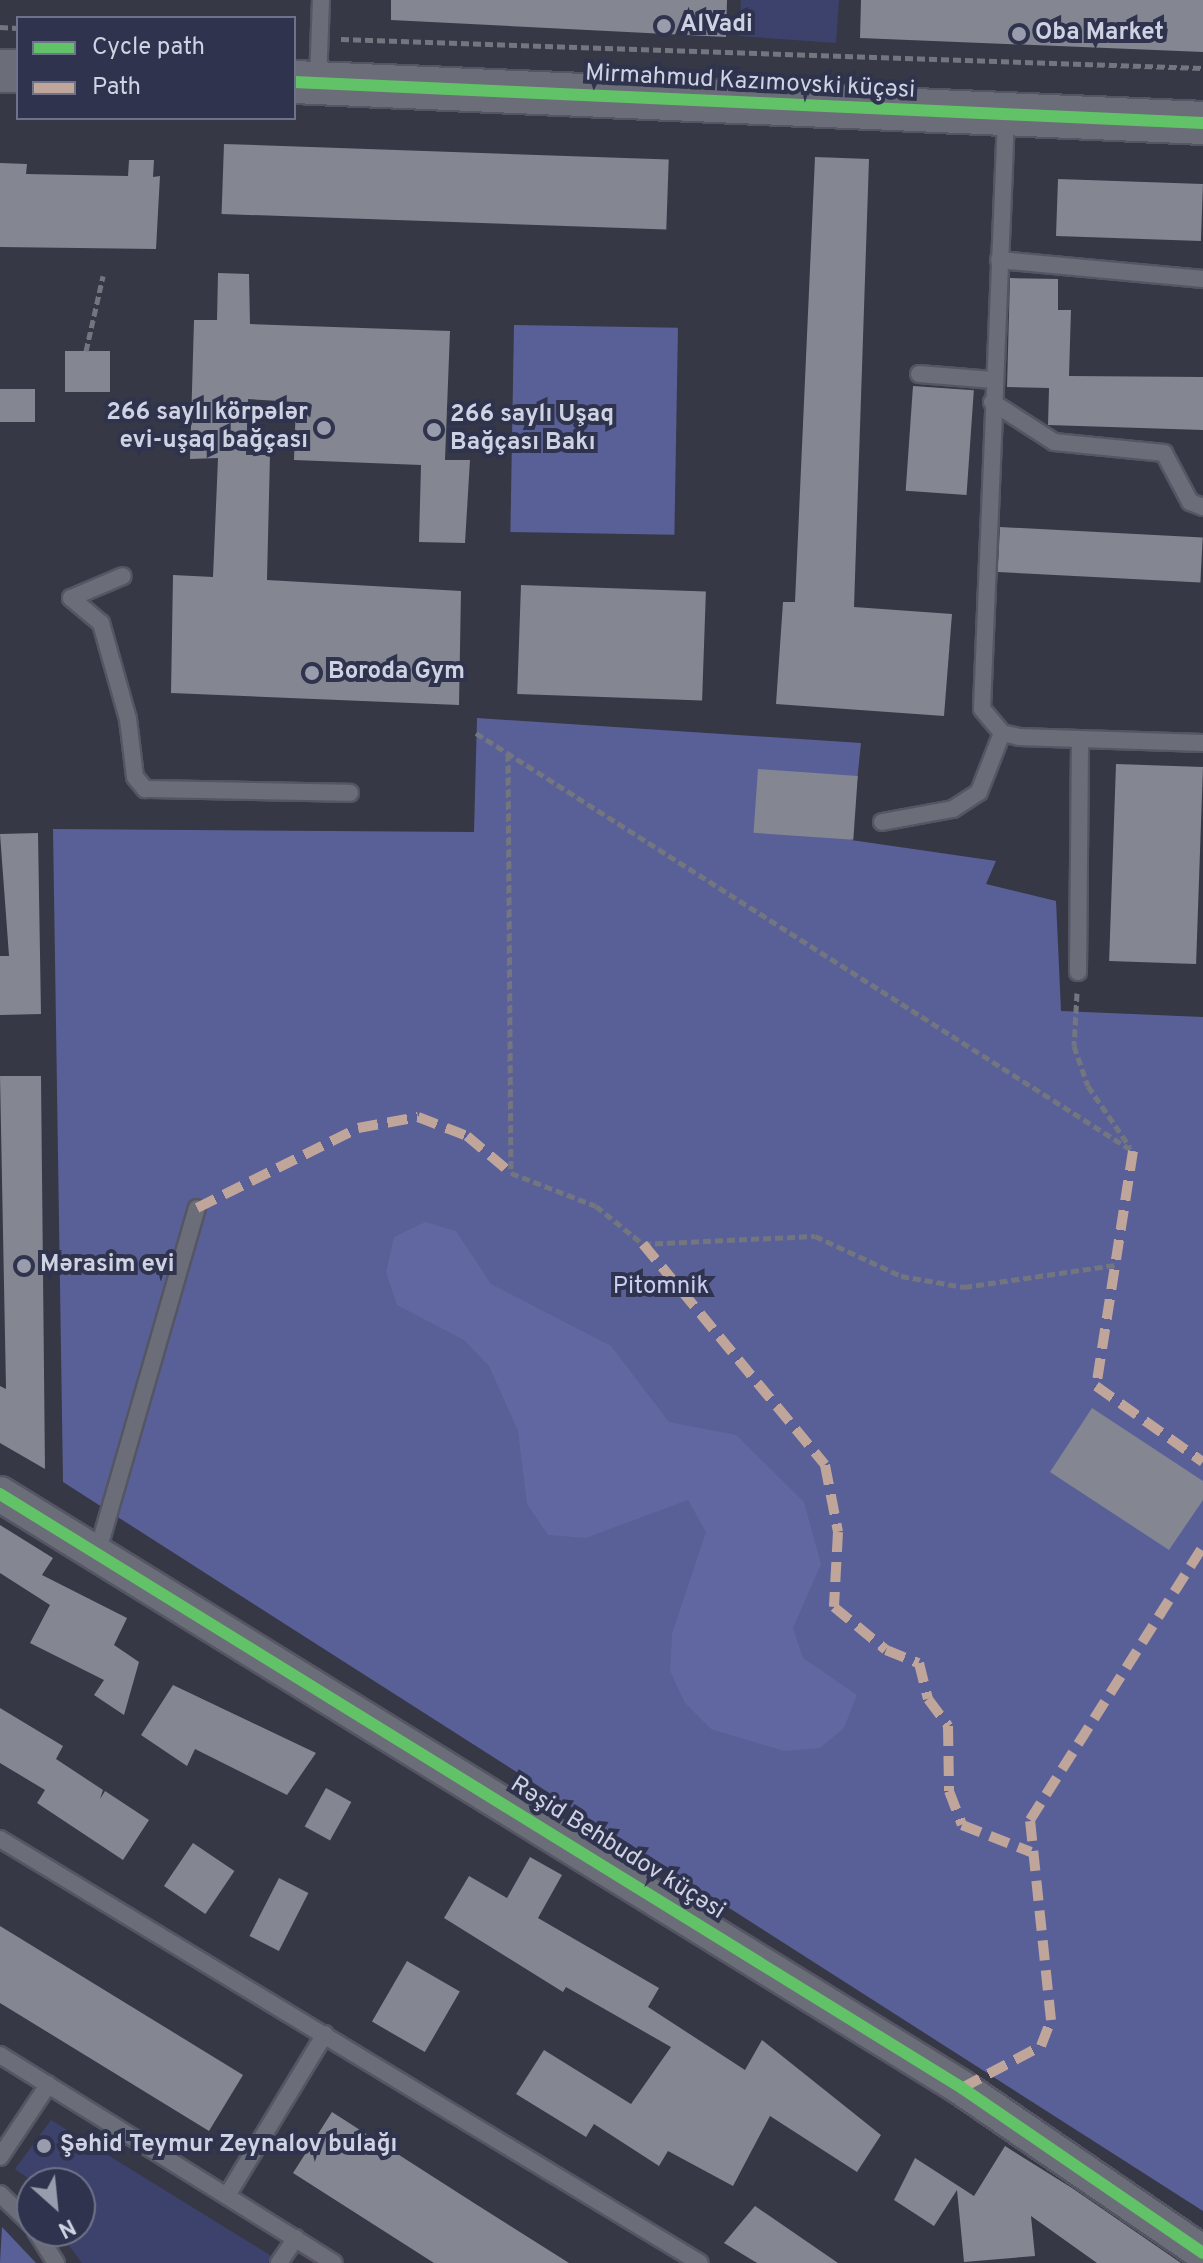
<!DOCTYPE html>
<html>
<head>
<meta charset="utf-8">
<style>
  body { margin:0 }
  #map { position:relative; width:1203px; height:2263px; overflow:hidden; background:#363846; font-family:Overpass,sans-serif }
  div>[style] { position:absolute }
  .green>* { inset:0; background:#3d426c }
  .forest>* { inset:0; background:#596097; transform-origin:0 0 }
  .water>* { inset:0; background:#6067a1 }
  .building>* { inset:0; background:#848692; transform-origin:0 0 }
  .path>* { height:5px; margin-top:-2.5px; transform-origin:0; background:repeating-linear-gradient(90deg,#73757f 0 8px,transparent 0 12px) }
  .roads { filter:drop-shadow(2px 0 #555664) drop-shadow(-2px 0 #555664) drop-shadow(0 2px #555664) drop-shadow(0 -2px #555664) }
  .service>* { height:16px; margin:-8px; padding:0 8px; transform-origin:8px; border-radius:8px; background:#6b6d78 }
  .minor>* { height:34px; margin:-17px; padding:0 17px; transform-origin:17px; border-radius:17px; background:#6b6d78 }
  .tertiary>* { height:42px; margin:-21px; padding:0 21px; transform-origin:21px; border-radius:21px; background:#6b6d78 }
  .quiet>* { height:10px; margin-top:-5px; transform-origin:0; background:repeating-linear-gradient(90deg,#c0a59a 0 20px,transparent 0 30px) }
  .cycleway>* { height:12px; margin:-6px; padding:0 6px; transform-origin:6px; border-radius:6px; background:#61c268 }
  .dots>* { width:22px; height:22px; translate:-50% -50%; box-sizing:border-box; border:4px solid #2f334d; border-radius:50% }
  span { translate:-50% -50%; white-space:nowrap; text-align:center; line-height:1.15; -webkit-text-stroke:8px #2f334d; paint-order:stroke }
  .poi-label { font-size:24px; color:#cfd2e3; font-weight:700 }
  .left { translate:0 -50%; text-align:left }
  .right { translate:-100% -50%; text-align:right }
  .street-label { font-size:24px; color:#cfd2e3 }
  .park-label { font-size:24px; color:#c9cff4 }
  .legend { position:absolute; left:16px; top:16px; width:280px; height:104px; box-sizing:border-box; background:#2f334d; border:2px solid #6f7389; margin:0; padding:10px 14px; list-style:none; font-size:24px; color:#cfd2e3 }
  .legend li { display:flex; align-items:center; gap:16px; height:40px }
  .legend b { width:40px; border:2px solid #6f7389 }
  .north { position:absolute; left:16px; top:2167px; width:80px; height:80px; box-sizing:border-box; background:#2f334d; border:2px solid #6f7389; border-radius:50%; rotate:153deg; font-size:22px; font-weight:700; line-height:32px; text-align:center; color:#cfd2e3 }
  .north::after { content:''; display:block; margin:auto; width:28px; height:36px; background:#999cac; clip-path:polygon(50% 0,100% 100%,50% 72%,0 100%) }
</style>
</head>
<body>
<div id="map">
  <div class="green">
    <i style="clip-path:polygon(741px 0,839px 0,836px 43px,739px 36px)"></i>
    <i style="clip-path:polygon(51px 2120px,273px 2257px,268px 2263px,82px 2263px,58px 2231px,80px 2231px,80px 2183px,35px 2183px,15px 2169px)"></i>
  </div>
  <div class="forest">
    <i style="left:514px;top:325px;width:164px;height:207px;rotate:1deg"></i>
    <i style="clip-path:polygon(477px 718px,861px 743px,851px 840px,996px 861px,986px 884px,1056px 901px,1061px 1011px,1203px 1017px,1203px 2211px,63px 1482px,53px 829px,474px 832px)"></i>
    <i style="clip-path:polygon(2px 2227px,36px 2263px,0 2263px)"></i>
  </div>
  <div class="water">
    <i style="clip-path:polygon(425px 1222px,456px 1231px,491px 1284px,611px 1346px,669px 1422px,736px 1435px,804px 1502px,821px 1564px,793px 1628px,803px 1658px,857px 1695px,844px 1728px,820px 1748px,784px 1751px,711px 1729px,685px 1703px,670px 1671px,672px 1634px,706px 1532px,688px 1500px,586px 1538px,548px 1535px,527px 1504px,518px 1431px,489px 1366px,464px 1340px,397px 1305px,386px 1272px,394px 1237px)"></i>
  </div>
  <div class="building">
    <i style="clip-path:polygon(391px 0,727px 0,726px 37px,391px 20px)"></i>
    <i style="clip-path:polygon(861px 0,1203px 0,1203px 52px,860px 38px)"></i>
    <i style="left:224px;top:144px;width:445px;height:70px;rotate:2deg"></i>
    <i style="clip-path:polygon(815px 157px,869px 159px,854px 607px,952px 614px,944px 716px,776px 704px,783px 602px,795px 602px)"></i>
    <i style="clip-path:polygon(129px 160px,154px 160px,153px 177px,160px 176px,156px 249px,0 247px,0 163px,27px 164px,26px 174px,128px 176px)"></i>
    <i style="left:1058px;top:179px;width:145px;height:57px;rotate:2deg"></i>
    <i style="clip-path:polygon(218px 273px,249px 274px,250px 324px,450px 331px,445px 460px,470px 460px,465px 543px,419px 542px,421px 465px,294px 460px,296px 402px,248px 399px,246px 455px,270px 455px,267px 580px,461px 591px,459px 705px,171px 693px,173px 575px,213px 577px,218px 458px,190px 459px,194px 320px,217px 320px)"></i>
    <i style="clip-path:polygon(1010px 278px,1058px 279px,1058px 310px,1071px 310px,1069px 376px,1203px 377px,1203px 430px,1048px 425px,1049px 388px,1007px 387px)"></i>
    <i style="left:110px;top:351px;width:41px;height:45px;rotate:90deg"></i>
    <i style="left:913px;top:386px;width:61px;height:105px;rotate:4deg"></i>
    <i style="left:0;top:389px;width:35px;height:33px"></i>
    <i style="left:1000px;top:527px;width:203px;height:45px;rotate:3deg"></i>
    <i style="left:521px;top:585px;width:185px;height:109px;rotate:2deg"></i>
    <i style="left:1116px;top:764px;width:87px;height:197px;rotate:2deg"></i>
    <i style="left:758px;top:769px;width:100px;height:64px;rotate:4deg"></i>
    <i style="clip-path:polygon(38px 833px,41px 1014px,0 1015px,0 956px,9px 956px,0 834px)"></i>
    <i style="clip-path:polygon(0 1076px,41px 1076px,45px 1469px,0 1443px,0 1386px,6px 1389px)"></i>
    <i style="clip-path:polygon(1092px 1408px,1203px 1481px,1203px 1500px,1169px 1550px,1050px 1472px)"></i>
    <i style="clip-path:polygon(0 1525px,53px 1558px,42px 1575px,127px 1618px,114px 1645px,139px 1662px,124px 1715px,94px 1695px,104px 1680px,30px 1643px,50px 1605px,0 1573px)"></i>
    <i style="clip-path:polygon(173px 1685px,316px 1753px,287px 1795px,195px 1749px,187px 1766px,141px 1735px)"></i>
    <i style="clip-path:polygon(0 1708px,63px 1746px,56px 1759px,103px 1790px,100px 1799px,105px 1791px,149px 1820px,123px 1860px,37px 1803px,45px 1790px,0 1763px)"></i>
    <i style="left:326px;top:1788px;width:29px;height:44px;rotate:29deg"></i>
    <i style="left:193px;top:1843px;width:50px;height:52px;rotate:34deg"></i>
    <i style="clip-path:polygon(530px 1857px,562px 1875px,538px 1918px,659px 1988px,648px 2007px,745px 2070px,762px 2040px,881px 2135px,857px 2172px,770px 2116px,733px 2186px,668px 2151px,659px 2166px,594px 2124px,586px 2137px,516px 2094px,544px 2050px,631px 2104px,671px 2047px,566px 1987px,563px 1992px,444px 1918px,469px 1876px,507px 1898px)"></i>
    <i style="left:279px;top:1878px;width:33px;height:65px;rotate:27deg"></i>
    <i style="clip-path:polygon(0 1926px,243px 2075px,209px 2131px,0 2003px)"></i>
    <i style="left:407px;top:1961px;width:61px;height:70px;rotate:30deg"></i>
    <i style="clip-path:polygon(332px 2112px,474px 2203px,569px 2263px,434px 2263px,293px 2173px)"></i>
    <i style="clip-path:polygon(1005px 2146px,1072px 2188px,1181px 2263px,1097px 2263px,1031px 2216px,1035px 2256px,964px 2262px,957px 2190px,934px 2226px,894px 2200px,915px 2158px,974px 2196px)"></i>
    <i style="clip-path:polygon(755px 2206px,838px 2263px,757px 2263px,724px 2243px)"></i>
  </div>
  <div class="path">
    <i style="left:0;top:27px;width:18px;rotate:3deg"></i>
    <i style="left:341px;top:39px;width:862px;rotate:1.93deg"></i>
    <i style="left:86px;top:351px;width:77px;rotate:-77.2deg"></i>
    <i style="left:476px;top:733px;width:779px;rotate:32.47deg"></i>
    <i style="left:508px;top:753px;width:420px;rotate:89.6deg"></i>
    <i style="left:511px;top:1173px;width:91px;rotate:21.2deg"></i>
    <i style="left:596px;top:1206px;width:60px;rotate:39deg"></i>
    <i style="left:643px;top:1244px;width:172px;rotate:-2.7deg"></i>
    <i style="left:815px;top:1236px;width:95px;rotate:24.9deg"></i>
    <i style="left:901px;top:1276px;width:64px;rotate:9.9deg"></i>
    <i style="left:964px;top:1287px;width:153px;rotate:-8.3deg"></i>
    <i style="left:1077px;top:993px;width:53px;rotate:93.2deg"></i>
    <i style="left:1074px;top:1046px;width:42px;rotate:70.7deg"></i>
    <i style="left:1088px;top:1086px;width:74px;rotate:55.5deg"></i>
  </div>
  <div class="roads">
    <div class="service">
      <i style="left:318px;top:82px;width:82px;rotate:-87.9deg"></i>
      <i style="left:1006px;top:118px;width:591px;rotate:92.33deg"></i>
      <i style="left:982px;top:709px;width:31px;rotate:50deg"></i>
      <i style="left:1002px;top:733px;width:17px;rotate:13deg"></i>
      <i style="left:1019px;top:737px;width:184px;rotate:1.9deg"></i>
      <i style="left:999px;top:260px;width:205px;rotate:5.3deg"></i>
      <i style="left:919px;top:374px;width:74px;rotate:4.6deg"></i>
      <i style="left:992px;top:402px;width:74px;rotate:32.8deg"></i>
      <i style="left:1054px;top:442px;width:111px;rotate:5.7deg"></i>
      <i style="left:1164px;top:453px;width:55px;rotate:62deg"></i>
      <i style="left:1190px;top:502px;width:14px;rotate:21deg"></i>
      <i style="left:71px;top:598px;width:39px;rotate:40deg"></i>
      <i style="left:101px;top:623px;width:100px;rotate:74.3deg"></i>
      <i style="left:128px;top:719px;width:58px;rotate:83.1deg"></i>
      <i style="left:135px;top:777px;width:16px;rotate:50deg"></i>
      <i style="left:145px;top:789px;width:205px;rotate:1.1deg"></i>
      <i style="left:71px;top:598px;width:56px;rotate:-22.9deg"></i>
      <i style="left:882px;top:822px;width:72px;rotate:-10.4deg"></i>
      <i style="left:953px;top:809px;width:31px;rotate:-33deg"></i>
      <i style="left:979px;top:792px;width:63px;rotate:-68.7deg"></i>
      <i style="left:1078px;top:972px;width:232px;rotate:-89.5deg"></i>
      <i style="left:97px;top:1554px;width:360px;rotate:-73.9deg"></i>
      <i style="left:0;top:1839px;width:818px;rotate:31.2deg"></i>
      <i style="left:0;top:2055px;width:393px;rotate:31.9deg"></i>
      <i style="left:0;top:2157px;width:87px;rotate:-56.3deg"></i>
      <i style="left:0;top:2194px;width:45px;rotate:44.1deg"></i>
      <i style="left:228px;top:2194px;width:187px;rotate:-58.8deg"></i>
      <i style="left:36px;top:2231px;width:38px;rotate:58deg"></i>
      <i style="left:279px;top:2263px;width:30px;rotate:-56deg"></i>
    </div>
    <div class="minor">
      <i style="left:0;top:1494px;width:1131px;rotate:31.69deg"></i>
      <i style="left:962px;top:2088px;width:292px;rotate:34.4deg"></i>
    </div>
    <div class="tertiary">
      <i style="left:0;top:71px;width:18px"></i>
      <i style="left:294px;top:82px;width:910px;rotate:2.58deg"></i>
    </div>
  </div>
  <div class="quiet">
    <i style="left:1133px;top:1151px;width:238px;rotate:98.9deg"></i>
    <i style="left:1096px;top:1386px;width:131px;rotate:35.4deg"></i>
    <i style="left:197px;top:1208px;width:180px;rotate:-26.4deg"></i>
    <i style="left:358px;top:1128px;width:61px;rotate:-10.4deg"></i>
    <i style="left:418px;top:1117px;width:53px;rotate:21.2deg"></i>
    <i style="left:467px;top:1136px;width:57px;rotate:40.1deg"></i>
    <i style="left:643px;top:1244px;width:286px;rotate:50.5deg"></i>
    <i style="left:825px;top:1465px;width:68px;rotate:79deg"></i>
    <i style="left:838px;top:1532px;width:75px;rotate:93.1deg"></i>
    <i style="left:834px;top:1607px;width:67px;rotate:39.6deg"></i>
    <i style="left:886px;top:1650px;width:35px;rotate:22deg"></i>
    <i style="left:919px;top:1663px;width:37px;rotate:76deg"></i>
    <i style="left:928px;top:1699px;width:34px;rotate:53deg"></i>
    <i style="left:948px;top:1726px;width:65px;rotate:89.1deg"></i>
    <i style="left:949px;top:1791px;width:36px;rotate:69deg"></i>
    <i style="left:962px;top:1825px;width:74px;rotate:21.4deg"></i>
    <i style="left:962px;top:2088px;width:89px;rotate:-28deg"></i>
    <i style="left:1041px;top:2046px;width:28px;rotate:-69deg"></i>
    <i style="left:1051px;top:2020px;width:201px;rotate:-96deg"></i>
    <i style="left:1030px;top:1820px;width:324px;rotate:-57.7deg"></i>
  </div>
  <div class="cycleway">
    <i style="left:294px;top:82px;width:910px;rotate:2.58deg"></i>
    <i style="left:0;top:1494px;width:1131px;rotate:31.69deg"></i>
    <i style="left:962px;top:2088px;width:292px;rotate:34.4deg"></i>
  </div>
  <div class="dots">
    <i style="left:664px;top:26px;background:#999cac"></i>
    <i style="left:1019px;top:34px;background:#999cac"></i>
    <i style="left:324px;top:428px;background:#999cac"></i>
    <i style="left:434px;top:430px;background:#999cac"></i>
    <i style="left:312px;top:673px;background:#999cac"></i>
    <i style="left:24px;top:1266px;background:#999cac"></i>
    <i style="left:44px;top:2146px;background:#999cac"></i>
  </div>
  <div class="poi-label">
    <span class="left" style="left:680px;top:26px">AlVadi</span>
    <span class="left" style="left:1035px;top:34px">Oba Market</span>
    <span class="right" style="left:308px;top:428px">266 saylı körpələr<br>evi-uşaq bağçası</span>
    <span class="left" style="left:450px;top:430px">266 saylı Uşaq<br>Bağçası Bakı</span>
    <span class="left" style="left:328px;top:673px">Boroda Gym</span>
    <span class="left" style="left:40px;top:1266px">Mərasim evi</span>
    <span class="left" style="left:60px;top:2146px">Şəhid Teymur Zeynalov bulağı</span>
  </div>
  <div class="street-label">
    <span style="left:750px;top:83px;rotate:3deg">Mirmahmud Kazımovski küçəsi</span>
    <span style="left:617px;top:1849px;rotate:32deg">Rəşid Behbudov küçəsi</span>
  </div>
  <div class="park-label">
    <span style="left:661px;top:1288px">Pitomnik</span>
  </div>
  <ul class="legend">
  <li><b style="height:10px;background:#61c268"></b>Cycle path</li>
  <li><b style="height:10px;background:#c0a59a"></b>Path</li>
  </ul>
  <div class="north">N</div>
</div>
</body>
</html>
